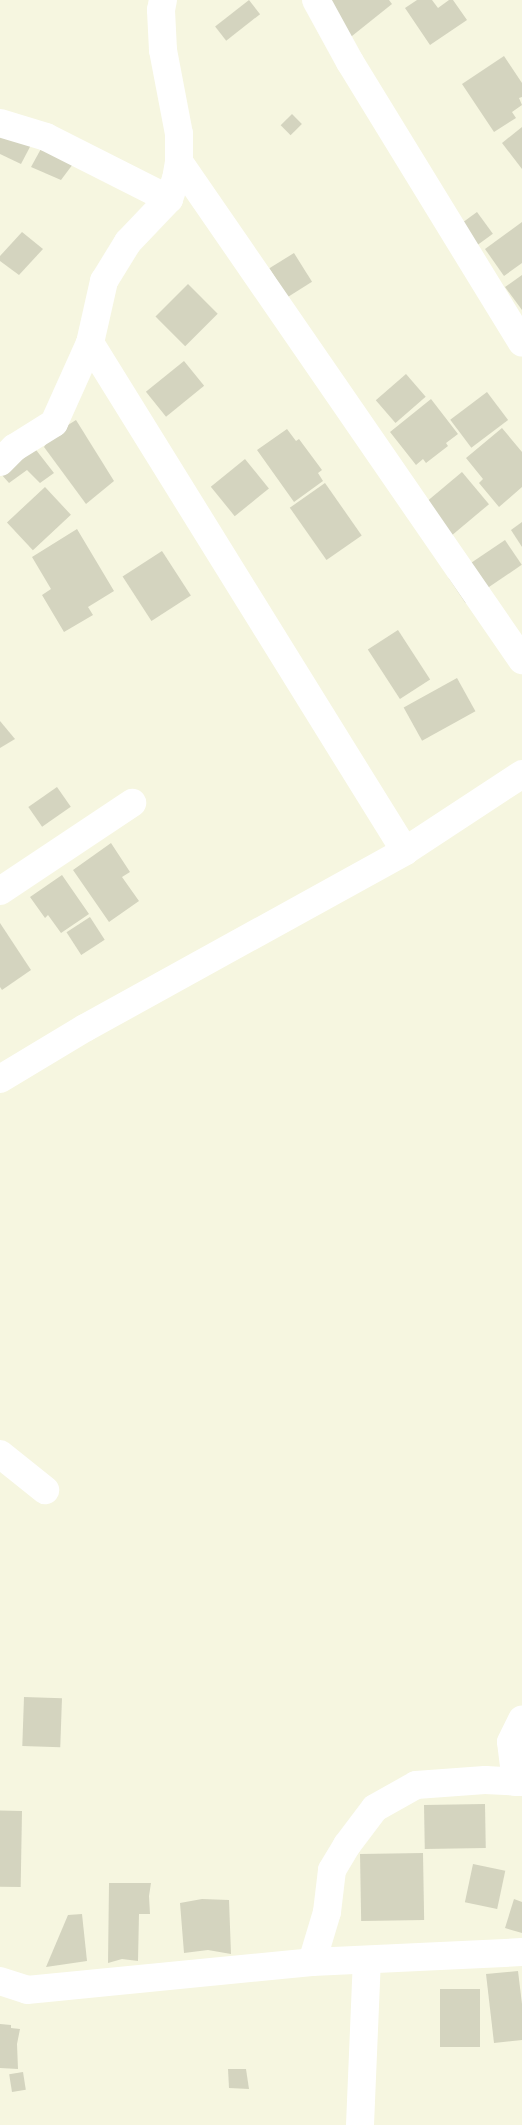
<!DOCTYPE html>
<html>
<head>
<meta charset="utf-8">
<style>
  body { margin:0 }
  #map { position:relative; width:522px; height:2125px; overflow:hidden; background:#f6f6e0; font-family:"Noto Sans",sans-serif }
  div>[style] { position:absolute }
  .building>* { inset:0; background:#d4d4bf; transform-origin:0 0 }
  .minor>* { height:28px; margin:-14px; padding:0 14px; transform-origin:14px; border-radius:14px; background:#fff }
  span { translate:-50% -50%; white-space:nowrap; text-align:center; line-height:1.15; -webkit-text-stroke:5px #fff; paint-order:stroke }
</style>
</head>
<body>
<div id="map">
  <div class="building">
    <i style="left:249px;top:0;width:18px;height:43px;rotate:52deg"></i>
    <i style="clip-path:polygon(315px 0,389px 0,392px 4px,347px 40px)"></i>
    <i style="clip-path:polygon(417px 0,432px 0,438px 8px,449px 0,453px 0,467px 20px,430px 45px,405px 8px)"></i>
    <i style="clip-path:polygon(504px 56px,522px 83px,522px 97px,519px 98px,522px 105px,512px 112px,516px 118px,494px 132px,462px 84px)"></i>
    <i style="left:292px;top:114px;width:14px;height:16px;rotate:45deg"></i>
    <i style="clip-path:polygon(522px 127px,522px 169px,502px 143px)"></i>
    <i style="clip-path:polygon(3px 129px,32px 143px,21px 164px,0 154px,0 138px)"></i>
    <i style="clip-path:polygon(42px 147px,76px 160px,61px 180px,31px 167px)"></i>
    <i style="left:477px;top:212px;width:27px;height:33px;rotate:54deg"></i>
    <i style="clip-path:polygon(522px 222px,522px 263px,504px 276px,485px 249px)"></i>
    <i style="clip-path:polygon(22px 232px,43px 249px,19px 275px,0 261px,0 256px)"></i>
    <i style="left:294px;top:253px;width:34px;height:29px;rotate:58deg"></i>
    <i style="clip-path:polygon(522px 275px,522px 310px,505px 287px)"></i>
    <i style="left:188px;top:284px;width:42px;height:46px;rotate:45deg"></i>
    <i style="left:184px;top:361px;width:32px;height:49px;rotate:51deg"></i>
    <i style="left:406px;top:374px;width:30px;height:40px;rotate:49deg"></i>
    <i style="left:487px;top:392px;width:35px;height:46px;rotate:53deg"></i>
    <i style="clip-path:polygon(431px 399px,458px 434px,446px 443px,448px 446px,426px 463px,423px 459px,416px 465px,390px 432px)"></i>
    <i style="clip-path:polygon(76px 420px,114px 481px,86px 504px,44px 447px,52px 435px)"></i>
    <i style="clip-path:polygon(502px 428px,522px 452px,522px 487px,499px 507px,479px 483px,483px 479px,466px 458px)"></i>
    <i style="clip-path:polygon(287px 429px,296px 441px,299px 439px,322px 470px,318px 473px,323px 481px,294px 502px,257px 450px)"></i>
    <i style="clip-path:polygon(33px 446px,54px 473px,40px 483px,27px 470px,9px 483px,1px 474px)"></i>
    <i style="left:245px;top:459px;width:38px;height:44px;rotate:51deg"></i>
    <i style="left:462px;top:472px;width:42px;height:62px;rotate:50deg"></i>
    <i style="left:325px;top:483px;width:64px;height:43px;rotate:55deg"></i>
    <i style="left:45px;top:487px;width:38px;height:52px;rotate:47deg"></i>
    <i style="clip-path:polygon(522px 522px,522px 547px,511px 530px)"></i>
    <i style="clip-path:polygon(77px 529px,114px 591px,88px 607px,93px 615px,64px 632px,42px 595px,51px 589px,32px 557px)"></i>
    <i style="left:505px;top:540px;width:30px;height:68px;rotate:56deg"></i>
    <i style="left:162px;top:551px;width:53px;height:47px;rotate:57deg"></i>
    <i style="left:398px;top:630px;width:59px;height:36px;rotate:57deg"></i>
    <i style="left:457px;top:678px;width:38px;height:61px;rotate:61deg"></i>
    <i style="clip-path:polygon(0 721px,15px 739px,0 748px)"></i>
    <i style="left:57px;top:787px;width:24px;height:35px;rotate:55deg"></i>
    <i style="clip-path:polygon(111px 843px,130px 872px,122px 877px,139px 901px,109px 922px,73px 870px)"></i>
    <i style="clip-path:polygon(62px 875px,89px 914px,61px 933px,48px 915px,45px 918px,30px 897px)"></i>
    <i style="left:90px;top:917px;width:27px;height:28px;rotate:57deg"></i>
    <i style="clip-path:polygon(0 923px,31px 970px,2px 990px,0 987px)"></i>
    <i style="left:24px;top:1697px;width:38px;height:49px;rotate:2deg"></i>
    <i style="left:485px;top:1804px;width:44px;height:61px;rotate:89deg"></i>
    <i style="left:22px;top:1811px;width:76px;height:22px;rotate:91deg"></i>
    <i style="left:423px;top:1853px;width:67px;height:63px;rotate:89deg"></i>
    <i style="left:473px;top:1864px;width:33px;height:39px;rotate:12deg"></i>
    <i style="clip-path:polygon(109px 1883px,151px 1883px,149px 1896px,150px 1914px,139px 1914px,138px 1961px,122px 1959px,108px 1963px)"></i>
    <i style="clip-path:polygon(202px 1899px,229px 1900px,231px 1954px,208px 1950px,184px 1953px,180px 1903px)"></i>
    <i style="clip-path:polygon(514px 1899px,522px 1902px,522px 1933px,505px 1928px)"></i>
    <i style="clip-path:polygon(82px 1914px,87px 1961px,46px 1967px,68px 1915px)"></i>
    <i style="clip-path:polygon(518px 1971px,522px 2004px,522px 2040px,494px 2043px,486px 1974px)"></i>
    <i style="left:440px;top:1989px;width:40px;height:58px"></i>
    <i style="clip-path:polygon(0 2024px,11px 2025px,11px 2028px,20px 2029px,17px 2044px,18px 2069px,0 2068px)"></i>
    <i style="clip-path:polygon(228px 2069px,246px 2069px,249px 2089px,229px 2088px)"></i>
    <i style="left:23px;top:2072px;width:18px;height:14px;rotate:81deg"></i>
  </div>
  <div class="minor">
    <i style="left:316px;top:0;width:71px;rotate:61.3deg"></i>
    <i style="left:350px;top:62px;width:329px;rotate:58.5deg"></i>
    <i style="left:0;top:123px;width:48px;rotate:16.9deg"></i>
    <i style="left:46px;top:137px;width:138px;rotate:26.8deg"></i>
    <i style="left:179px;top:162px;width:605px;rotate:55.44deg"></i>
    <i style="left:90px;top:343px;width:598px;rotate:58.2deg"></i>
    <i style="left:0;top:462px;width:20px;rotate:-45deg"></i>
    <i style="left:14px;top:448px;width:47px;rotate:-32deg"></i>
    <i style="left:54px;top:423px;width:88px;rotate:-65.8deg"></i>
    <i style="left:90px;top:343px;width:64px;rotate:-77.3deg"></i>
    <i style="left:104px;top:281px;width:46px;rotate:-58.4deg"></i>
    <i style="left:128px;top:242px;width:59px;rotate:-46.4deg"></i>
    <i style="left:169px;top:199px;width:21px;rotate:-71deg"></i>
    <i style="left:176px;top:179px;width:17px;rotate:-80deg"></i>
    <i style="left:179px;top:162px;width:28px;rotate:-90deg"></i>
    <i style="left:179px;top:134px;width:86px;rotate:-100.8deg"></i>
    <i style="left:163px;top:50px;width:40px;rotate:-92.9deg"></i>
    <i style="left:161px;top:10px;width:10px;rotate:-79deg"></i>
    <i style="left:0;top:891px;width:159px;rotate:-33.7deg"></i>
    <i style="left:0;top:1079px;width:99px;rotate:-31deg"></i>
    <i style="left:85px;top:1028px;width:366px;rotate:-28.9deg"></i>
    <i style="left:405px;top:851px;width:140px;rotate:-33.3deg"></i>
    <i style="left:0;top:1454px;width:58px;rotate:38.7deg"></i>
    <i style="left:516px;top:1782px;width:40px;rotate:-97.1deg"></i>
    <i style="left:511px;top:1742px;width:25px;rotate:-64deg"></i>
    <i style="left:312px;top:1962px;width:52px;rotate:-73.3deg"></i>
    <i style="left:327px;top:1912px;width:42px;rotate:-83.2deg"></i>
    <i style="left:332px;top:1870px;width:29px;rotate:-59deg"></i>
    <i style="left:347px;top:1845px;width:46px;rotate:-52.9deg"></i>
    <i style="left:375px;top:1808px;width:47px;rotate:-29.3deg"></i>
    <i style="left:416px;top:1785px;width:69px;rotate:-4.1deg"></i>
    <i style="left:485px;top:1780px;width:37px;rotate:3deg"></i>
    <i style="left:0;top:1981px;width:28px;rotate:18deg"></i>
    <i style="left:27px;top:1990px;width:286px;rotate:-5.6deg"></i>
    <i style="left:312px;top:1962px;width:210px;rotate:-2.7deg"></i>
    <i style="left:360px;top:2125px;width:164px;rotate:-87.6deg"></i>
  </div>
</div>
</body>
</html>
